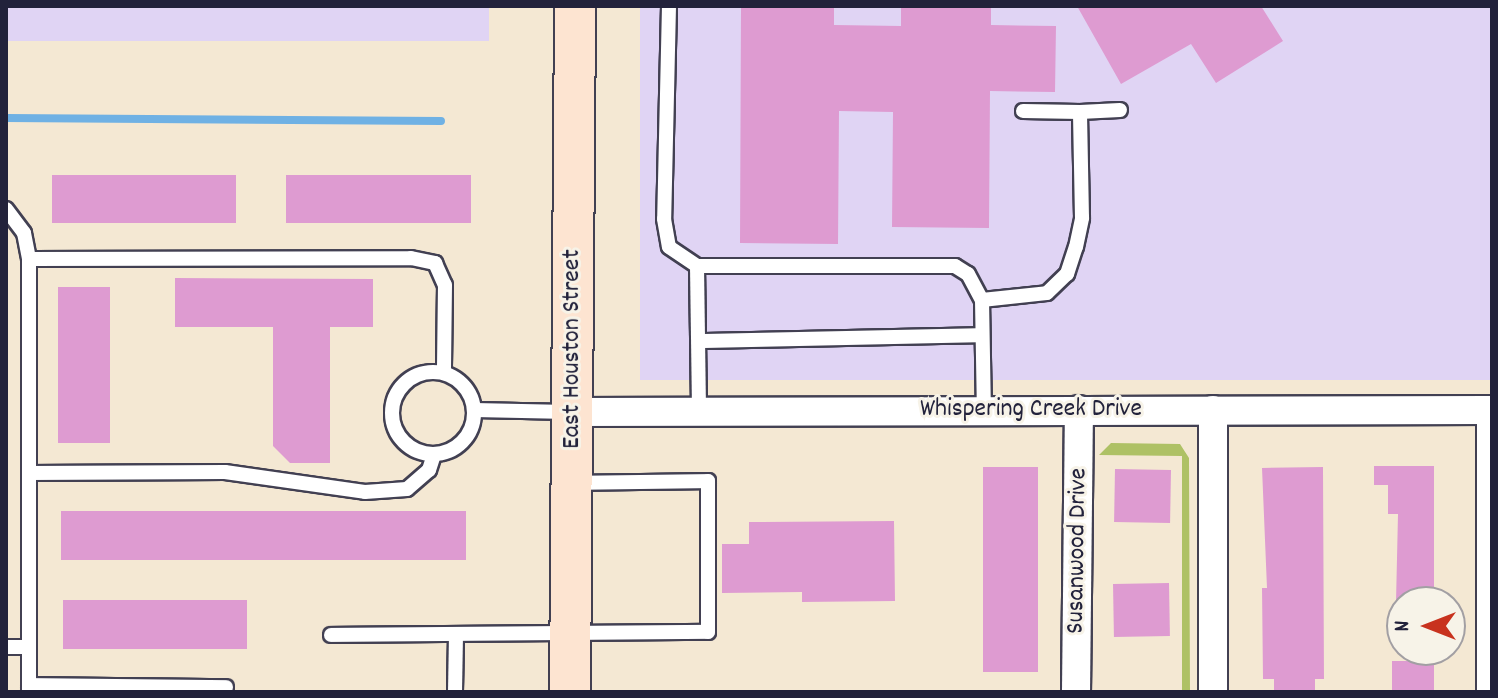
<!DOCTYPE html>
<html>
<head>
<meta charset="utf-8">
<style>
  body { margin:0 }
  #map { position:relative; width:1498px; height:698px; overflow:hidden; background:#f4e8d3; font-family:Dekko,sans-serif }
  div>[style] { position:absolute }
  .built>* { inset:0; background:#e0d4f4; transform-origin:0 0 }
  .green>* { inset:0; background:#aec165 }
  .stream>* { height:8px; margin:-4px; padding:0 4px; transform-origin:4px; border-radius:4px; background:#6fb1e4 }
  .building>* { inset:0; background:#de9bd1; transform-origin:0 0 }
  .roads { filter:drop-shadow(2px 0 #424052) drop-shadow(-2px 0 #424052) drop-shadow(0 2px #424052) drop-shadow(0 -2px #424052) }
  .service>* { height:14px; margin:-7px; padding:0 7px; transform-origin:7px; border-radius:7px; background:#fff }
  .service>.ring { margin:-7px; padding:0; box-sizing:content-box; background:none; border:14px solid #fff; border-radius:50% }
  .minor>* { height:28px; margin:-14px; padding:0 14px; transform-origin:14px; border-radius:14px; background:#fff }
  .secondary>* { height:40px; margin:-20px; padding:0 20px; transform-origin:20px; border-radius:20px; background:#fde4d1 }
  span { translate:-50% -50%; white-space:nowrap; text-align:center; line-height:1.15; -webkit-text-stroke:6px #f7f3e8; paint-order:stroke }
  .street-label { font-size:26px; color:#22223b }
  .frame { position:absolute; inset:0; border:8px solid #22223b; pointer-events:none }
  .north { position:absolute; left:1386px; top:586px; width:80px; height:80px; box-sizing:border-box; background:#f7f3e8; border:2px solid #a29fa3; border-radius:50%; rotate:270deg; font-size:22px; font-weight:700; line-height:32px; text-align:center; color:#22223b }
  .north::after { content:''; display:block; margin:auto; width:28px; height:36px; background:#c8321e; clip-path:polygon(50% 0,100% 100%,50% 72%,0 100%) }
</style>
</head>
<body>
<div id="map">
  <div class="built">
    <i style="left:6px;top:6px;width:483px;height:35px"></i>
    <i style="left:640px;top:6px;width:852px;height:374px"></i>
  </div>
  <div class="green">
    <i style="clip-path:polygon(1111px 443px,1180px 444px,1189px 458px,1190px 692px,1182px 692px,1182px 456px,1099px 455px)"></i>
  </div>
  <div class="stream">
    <i style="left:6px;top:118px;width:435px;rotate:0.4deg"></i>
  </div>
  <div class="building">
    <i style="clip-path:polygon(741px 6px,834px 6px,834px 25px,901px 26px,901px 6px,991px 6px,991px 25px,1056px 26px,1055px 92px,990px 91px,989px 228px,892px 227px,893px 112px,839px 111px,838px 244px,740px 243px)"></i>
    <i style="clip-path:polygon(1077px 6px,1261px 6px,1283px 41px,1216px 83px,1191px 44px,1121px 84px)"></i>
    <i style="left:52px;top:175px;width:184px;height:48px"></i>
    <i style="left:286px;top:175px;width:185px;height:48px"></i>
    <i style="clip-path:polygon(175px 278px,373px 279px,373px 327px,330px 327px,330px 463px,290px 463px,273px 446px,273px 327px,175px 327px)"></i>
    <i style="left:58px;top:287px;width:52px;height:156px"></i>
    <i style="clip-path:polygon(1374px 466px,1434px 466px,1434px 602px,1396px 602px,1398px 514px,1388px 514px,1388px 485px,1374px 485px)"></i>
    <i style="left:983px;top:467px;width:55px;height:205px"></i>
    <i style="clip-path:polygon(1323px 467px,1324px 679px,1315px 679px,1315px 692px,1274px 692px,1274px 679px,1263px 679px,1262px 588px,1267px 588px,1262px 468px)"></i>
    <i style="left:1115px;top:469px;width:56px;height:53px;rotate:1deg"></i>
    <i style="left:466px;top:511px;width:49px;height:405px;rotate:90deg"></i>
    <i style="clip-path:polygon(894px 521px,895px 601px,802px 602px,802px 592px,722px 593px,722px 544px,749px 544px,749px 522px)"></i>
    <i style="left:1169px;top:583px;width:53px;height:56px;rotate:89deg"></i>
    <i style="left:63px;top:600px;width:184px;height:49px"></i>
    <i style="left:1392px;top:661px;width:42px;height:31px"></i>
  </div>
  <div class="roads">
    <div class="service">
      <i style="left:669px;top:6px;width:213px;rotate:91.3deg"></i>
      <i style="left:664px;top:219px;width:28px;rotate:80deg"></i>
      <i style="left:669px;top:247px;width:34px;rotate:34deg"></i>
      <i style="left:697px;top:266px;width:258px"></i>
      <i style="left:955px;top:266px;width:15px;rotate:32deg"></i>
      <i style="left:968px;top:274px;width:30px;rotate:62deg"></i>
      <i style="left:982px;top:300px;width:110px;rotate:89deg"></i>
      <i style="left:1080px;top:112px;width:40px;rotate:-2.9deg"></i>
      <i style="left:6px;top:209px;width:30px;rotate:53deg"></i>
      <i style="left:24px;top:233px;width:26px;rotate:79deg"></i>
      <i style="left:29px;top:259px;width:433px;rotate:90deg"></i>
      <i style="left:29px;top:259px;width:382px;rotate:-0.1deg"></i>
      <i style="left:411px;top:258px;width:25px;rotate:12deg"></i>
      <i style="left:435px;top:263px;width:24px;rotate:66deg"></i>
      <i style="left:445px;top:285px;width:87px;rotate:90.7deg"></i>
      <i style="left:697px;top:266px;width:145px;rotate:89.2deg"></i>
      <i style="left:982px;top:300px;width:65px;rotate:-6.1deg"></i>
      <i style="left:1047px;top:293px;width:28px;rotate:-44deg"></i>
      <i style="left:1067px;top:274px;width:28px;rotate:-72deg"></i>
      <i style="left:1076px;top:247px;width:30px;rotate:-78deg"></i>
      <i style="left:1082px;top:218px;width:106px;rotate:-91.1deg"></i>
      <i style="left:1080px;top:112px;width:57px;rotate:-179deg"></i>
      <i style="left:699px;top:341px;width:283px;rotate:-1.2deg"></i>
      <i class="ring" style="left:392px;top:372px;width:68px;height:68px"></i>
      <i style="left:474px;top:410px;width:95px;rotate:1.2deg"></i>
      <i style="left:29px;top:473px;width:196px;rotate:-0.3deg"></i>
      <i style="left:225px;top:472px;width:141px;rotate:8.1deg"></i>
      <i style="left:365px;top:492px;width:42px;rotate:-4.1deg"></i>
      <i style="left:407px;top:489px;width:29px;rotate:-41deg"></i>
      <i style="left:429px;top:470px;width:16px;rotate:-72deg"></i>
      <i style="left:331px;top:635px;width:377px;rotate:-0.5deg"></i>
      <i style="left:708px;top:632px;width:151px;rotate:-90deg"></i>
      <i style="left:708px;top:481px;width:136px;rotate:179.2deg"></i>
      <i style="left:6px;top:647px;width:23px"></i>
      <i style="left:29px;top:685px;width:197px;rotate:0.6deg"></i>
      <i style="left:455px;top:692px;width:57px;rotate:-89deg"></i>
    </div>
    <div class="minor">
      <i style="left:572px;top:412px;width:920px;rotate:-0.12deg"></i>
      <i style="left:1076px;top:692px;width:282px;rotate:-89.4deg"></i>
      <i style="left:1213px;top:692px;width:282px;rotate:-90deg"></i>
      <i style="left:1491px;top:692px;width:282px;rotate:-90deg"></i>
    </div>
    <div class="secondary">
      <i style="left:570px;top:692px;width:686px;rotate:-89.58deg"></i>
    </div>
  </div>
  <div class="street-label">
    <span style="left:573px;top:349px;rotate:-90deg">East Houston Street</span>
    <span style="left:1031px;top:410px">Whispering Creek Drive</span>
    <span style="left:1078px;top:551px;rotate:-89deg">Susanwood Drive</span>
  </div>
  <div class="frame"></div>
  <div class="north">N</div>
</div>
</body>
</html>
